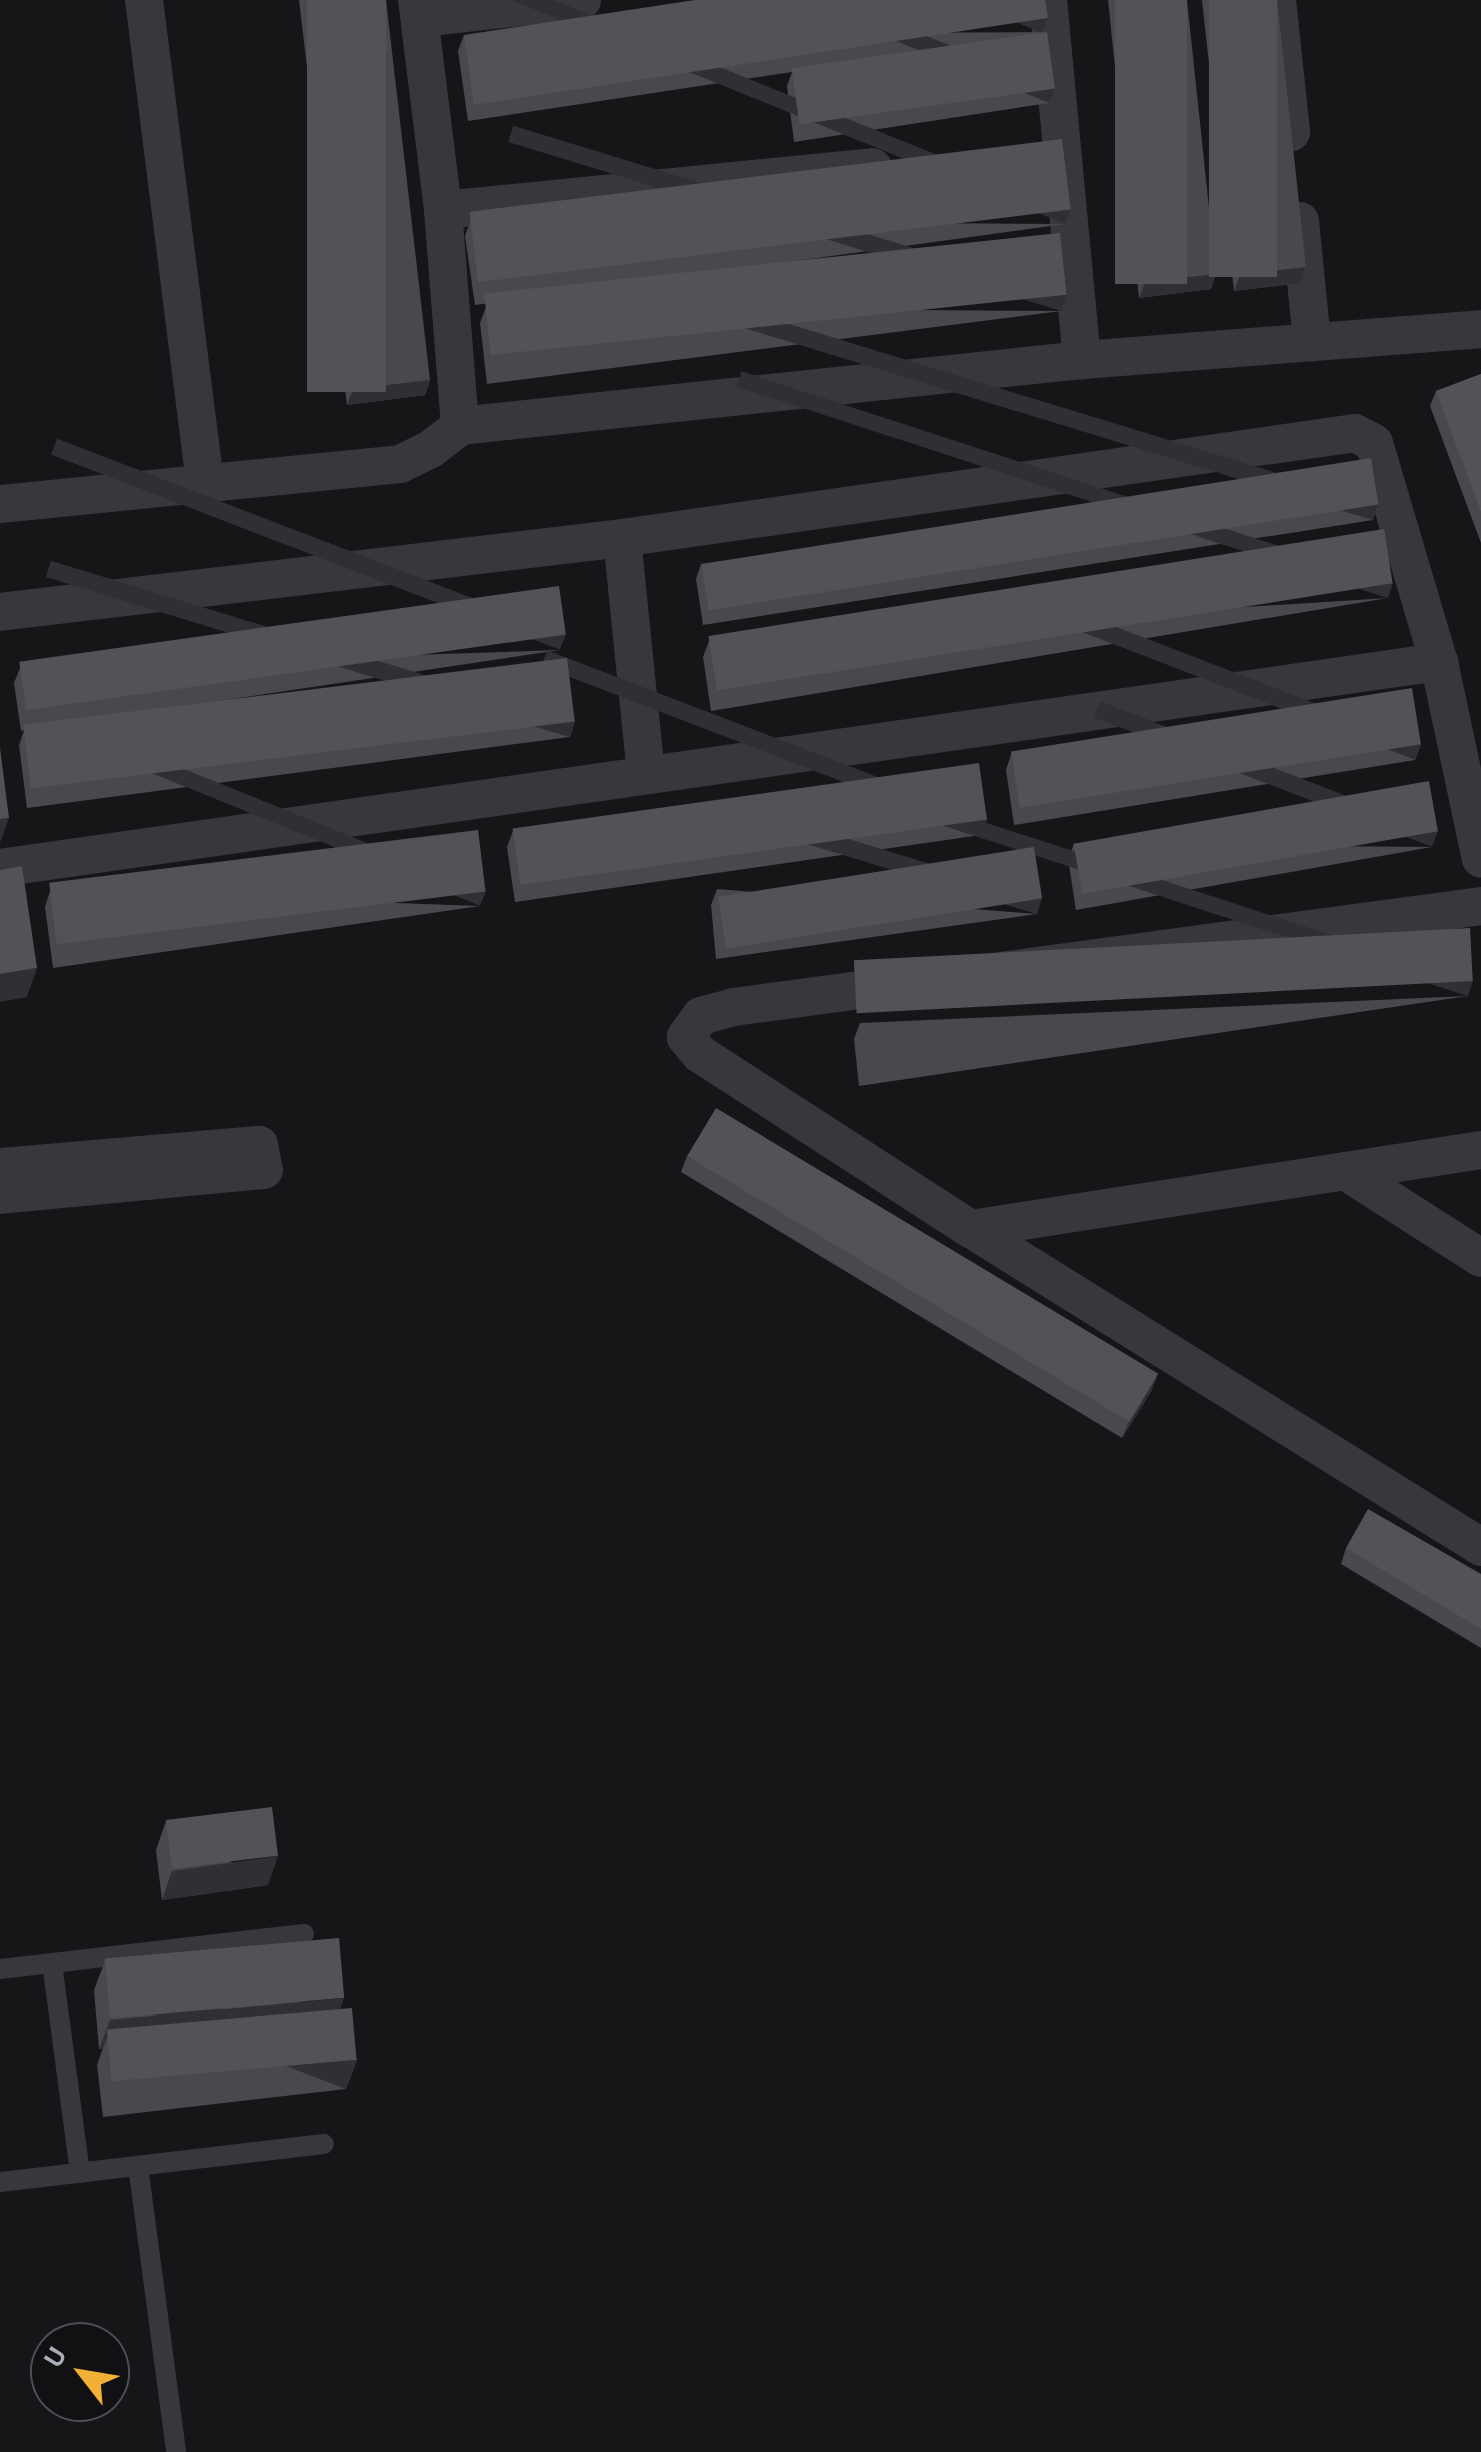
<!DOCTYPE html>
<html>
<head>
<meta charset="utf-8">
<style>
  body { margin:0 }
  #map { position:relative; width:1481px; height:2452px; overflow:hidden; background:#161618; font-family:"Alegreya Sans",sans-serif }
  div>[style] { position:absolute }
  .service>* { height:20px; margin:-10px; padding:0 10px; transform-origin:10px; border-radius:10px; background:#37383d }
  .minor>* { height:38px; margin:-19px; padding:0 19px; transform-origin:19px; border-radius:19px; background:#37383d }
  .wall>* { inset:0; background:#47494d }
  .shaded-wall>* { inset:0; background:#2f3033; transform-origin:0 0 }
  .building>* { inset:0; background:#525359; transform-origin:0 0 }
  span { translate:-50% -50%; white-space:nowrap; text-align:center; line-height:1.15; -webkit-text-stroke:10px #111113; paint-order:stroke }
  .north { position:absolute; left:30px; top:2322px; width:100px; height:100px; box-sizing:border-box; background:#111113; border:2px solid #4d4f55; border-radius:50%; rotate:301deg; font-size:28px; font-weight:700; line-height:40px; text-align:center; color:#a8adb8 }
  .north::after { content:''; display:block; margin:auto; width:35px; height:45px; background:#f2b134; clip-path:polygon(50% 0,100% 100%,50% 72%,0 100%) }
</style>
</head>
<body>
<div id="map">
  <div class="service">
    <i style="left:52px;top:1963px;width:212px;rotate:82.4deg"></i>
    <i style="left:0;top:1969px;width:306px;rotate:-6.6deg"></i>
    <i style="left:138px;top:2166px;width:289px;rotate:82.4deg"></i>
    <i style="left:0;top:2182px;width:326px;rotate:-6.7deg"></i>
  </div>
  <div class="minor">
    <i style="left:144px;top:0;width:484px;rotate:82.8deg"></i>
    <i style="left:417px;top:0;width:212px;rotate:82.9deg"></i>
    <i style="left:443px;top:210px;width:217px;rotate:85.5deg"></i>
    <i style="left:1048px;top:0;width:362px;rotate:84.6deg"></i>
    <i style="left:1277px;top:0;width:133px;rotate:83.9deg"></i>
    <i style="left:420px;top:18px;width:163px;rotate:-6.3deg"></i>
    <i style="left:443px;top:210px;width:432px;rotate:-5.7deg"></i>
    <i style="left:1300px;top:221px;width:122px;rotate:84.3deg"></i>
    <i style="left:0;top:504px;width:402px;rotate:-5.7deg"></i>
    <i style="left:400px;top:464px;width:34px;rotate:-26deg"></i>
    <i style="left:431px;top:449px;width:37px;rotate:-38deg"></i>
    <i style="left:460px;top:426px;width:625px;rotate:-6.06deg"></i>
    <i style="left:1082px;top:360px;width:400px;rotate:-4.4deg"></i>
    <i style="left:622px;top:538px;width:236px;rotate:84.2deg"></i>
    <i style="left:0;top:612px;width:626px;rotate:-6.78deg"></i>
    <i style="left:622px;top:538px;width:740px;rotate:-8.15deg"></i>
    <i style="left:1355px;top:433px;width:21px;rotate:28deg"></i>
    <i style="left:1374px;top:443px;width:228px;rotate:73.5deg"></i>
    <i style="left:1439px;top:662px;width:201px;rotate:78deg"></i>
    <i style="left:0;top:868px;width:1454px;rotate:-8.15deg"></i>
    <i style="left:1481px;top:906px;width:754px;rotate:172.3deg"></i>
    <i style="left:734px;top:1007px;width:34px;rotate:165deg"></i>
    <i style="left:701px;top:1016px;width:26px;rotate:126deg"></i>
    <i style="left:686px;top:1037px;width:22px;rotate:51deg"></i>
    <i style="left:700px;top:1054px;width:323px;rotate:32.9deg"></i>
    <i style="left:971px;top:1229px;width:601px;rotate:31.94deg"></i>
    <i style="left:0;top:1167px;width:260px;rotate:-4.9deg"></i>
    <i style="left:259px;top:1145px;width:25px;rotate:79deg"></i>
    <i style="left:264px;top:1170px;width:265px;rotate:174.6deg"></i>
    <i style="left:1345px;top:1171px;width:161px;rotate:32.6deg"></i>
    <i style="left:971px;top:1229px;width:516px;rotate:-8.81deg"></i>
  </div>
  <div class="wall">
    <i style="clip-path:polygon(299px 0,386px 0,430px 380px,425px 395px,347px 405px)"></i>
    <i style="clip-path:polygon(1108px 0,1187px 0,1216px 274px,1211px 289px,1139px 298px)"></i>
    <i style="clip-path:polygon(1202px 0,1277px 0,1306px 267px,1301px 283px,1234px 291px)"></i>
    <i style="clip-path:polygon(1043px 32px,1055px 88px,1049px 103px,794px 142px,787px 86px,792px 72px,468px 121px,458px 51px,464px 35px)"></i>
    <i style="clip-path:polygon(471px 220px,1065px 224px,475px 305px,465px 236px)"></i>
    <i style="clip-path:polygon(486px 307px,1062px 311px,487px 384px,480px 323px)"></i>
    <i style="clip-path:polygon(1481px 374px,1481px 543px,1430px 406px,1436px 391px)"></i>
    <i style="clip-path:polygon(1378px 504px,1373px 520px,703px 625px,696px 579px,701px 564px)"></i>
    <i style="clip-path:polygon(1388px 598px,711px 711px,703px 657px,709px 641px)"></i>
    <i style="clip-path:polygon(560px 650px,93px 720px,575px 721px,570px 737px,27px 808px,19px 745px,24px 730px,21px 731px,14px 683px,20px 668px)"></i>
    <i style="clip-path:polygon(1421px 744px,1415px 760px,1014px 825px,1006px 770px,1011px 754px)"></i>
    <i style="clip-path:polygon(987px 819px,981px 835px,515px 902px,507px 847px,513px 831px)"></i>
    <i style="clip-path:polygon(1074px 844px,1432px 847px,1076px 910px,1068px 859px)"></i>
    <i style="clip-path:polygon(717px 889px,1037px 914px,716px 959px,711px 905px)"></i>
    <i style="clip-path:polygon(50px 891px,480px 906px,53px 968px,45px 907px)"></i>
    <i style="clip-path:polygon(1468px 996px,859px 1086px,854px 1039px,860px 1023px)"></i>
    <i style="clip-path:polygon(687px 1156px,1152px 1390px,1122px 1438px,681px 1172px)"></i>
    <i style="clip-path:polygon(1346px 1548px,1481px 1574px,1481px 1648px,1341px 1564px)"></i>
    <i style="clip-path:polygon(166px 1821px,268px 1885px,162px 1900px,156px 1850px)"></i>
    <i style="clip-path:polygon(105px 1961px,340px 2010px,357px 2060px,346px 2089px,103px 2117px,97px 2065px,103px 2048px,99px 2049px,94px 1990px)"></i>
  </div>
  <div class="shaded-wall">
    <i style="left:1048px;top:18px;width:16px;height:581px;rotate:112deg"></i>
    <i style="left:1055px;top:88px;width:16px;height:258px;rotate:112deg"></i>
    <i style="left:1071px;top:209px;width:16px;height:597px;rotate:112deg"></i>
    <i style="clip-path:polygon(1306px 267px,1301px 283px,1234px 291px,1240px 275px)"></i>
    <i style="clip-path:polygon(1216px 274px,1211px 289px,1139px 298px,1145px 282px)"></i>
    <i style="left:1067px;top:295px;width:17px;height:579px;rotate:107deg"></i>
    <i style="clip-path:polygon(430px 380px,425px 395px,347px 405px,353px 389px)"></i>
    <i style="left:1378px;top:504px;width:17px;height:678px;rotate:107deg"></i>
    <i style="left:1393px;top:583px;width:16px;height:685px;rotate:108deg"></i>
    <i style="left:566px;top:634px;width:17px;height:545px;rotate:111deg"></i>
    <i style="left:575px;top:721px;width:17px;height:548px;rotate:107deg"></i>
    <i style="left:1421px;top:744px;width:17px;height:406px;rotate:111deg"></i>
    <i style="clip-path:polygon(9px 818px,0 843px,0 819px)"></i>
    <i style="left:987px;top:819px;width:17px;height:471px;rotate:111deg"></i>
    <i style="left:1438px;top:831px;width:17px;height:362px;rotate:111deg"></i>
    <i style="left:486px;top:891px;width:16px;height:432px;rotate:112deg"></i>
    <i style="left:1042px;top:898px;width:17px;height:323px;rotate:107deg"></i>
    <i style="clip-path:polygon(37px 968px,27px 997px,0 1002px,0 974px)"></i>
    <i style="left:1473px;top:981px;width:16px;height:615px;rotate:108deg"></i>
    <i style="clip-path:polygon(1158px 1374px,1152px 1390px,1122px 1438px,1128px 1423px)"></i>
    <i style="clip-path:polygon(278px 1856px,268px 1885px,162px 1900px,172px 1871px)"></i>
    <i style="clip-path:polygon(344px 1998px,334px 2027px,108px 2036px,103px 2048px,99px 2049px,110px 2020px)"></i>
    <i style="left:357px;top:2060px;width:31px;height:246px;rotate:111deg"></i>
  </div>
  <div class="building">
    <i style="left:307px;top:0;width:79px;height:392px"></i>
    <i style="clip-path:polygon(695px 0,1045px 0,1048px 18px,474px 105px,464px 35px)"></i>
    <i style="left:1115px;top:0;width:72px;height:284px"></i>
    <i style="left:1209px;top:0;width:68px;height:277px"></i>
    <i style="left:1047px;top:32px;width:57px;height:258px;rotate:82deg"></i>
    <i style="left:1062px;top:139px;width:71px;height:597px;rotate:83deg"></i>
    <i style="left:1060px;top:233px;width:62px;height:579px;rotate:84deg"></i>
    <i style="clip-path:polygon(1481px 374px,1481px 512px,1436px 391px)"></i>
    <i style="left:1371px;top:458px;width:47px;height:678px;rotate:81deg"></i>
    <i style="left:1384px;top:529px;width:55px;height:684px;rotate:81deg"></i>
    <i style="left:559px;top:586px;width:49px;height:545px;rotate:82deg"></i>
    <i style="left:567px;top:658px;width:64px;height:548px;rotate:83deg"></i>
    <i style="left:1412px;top:688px;width:57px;height:406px;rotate:81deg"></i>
    <i style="clip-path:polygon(0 748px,9px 818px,0 819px)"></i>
    <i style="left:979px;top:763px;width:57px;height:471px;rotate:82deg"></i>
    <i style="left:1429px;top:781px;width:51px;height:361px;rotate:80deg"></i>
    <i style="left:478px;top:830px;width:62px;height:432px;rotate:83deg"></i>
    <i style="left:1034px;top:847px;width:52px;height:320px;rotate:81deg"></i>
    <i style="clip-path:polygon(22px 866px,37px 968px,0 974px,0 870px)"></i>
    <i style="left:1470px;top:928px;width:53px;height:617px;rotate:87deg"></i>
    <i style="left:716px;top:1108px;width:516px;height:56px;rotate:31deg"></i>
    <i style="clip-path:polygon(1368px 1509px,1481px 1574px,1481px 1629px,1346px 1548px)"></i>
    <i style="left:272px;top:1807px;width:49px;height:107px;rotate:83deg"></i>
    <i style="left:339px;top:1938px;width:60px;height:235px;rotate:85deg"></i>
    <i style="left:352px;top:2008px;width:52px;height:246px;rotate:85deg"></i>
  </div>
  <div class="north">U</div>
</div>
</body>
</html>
